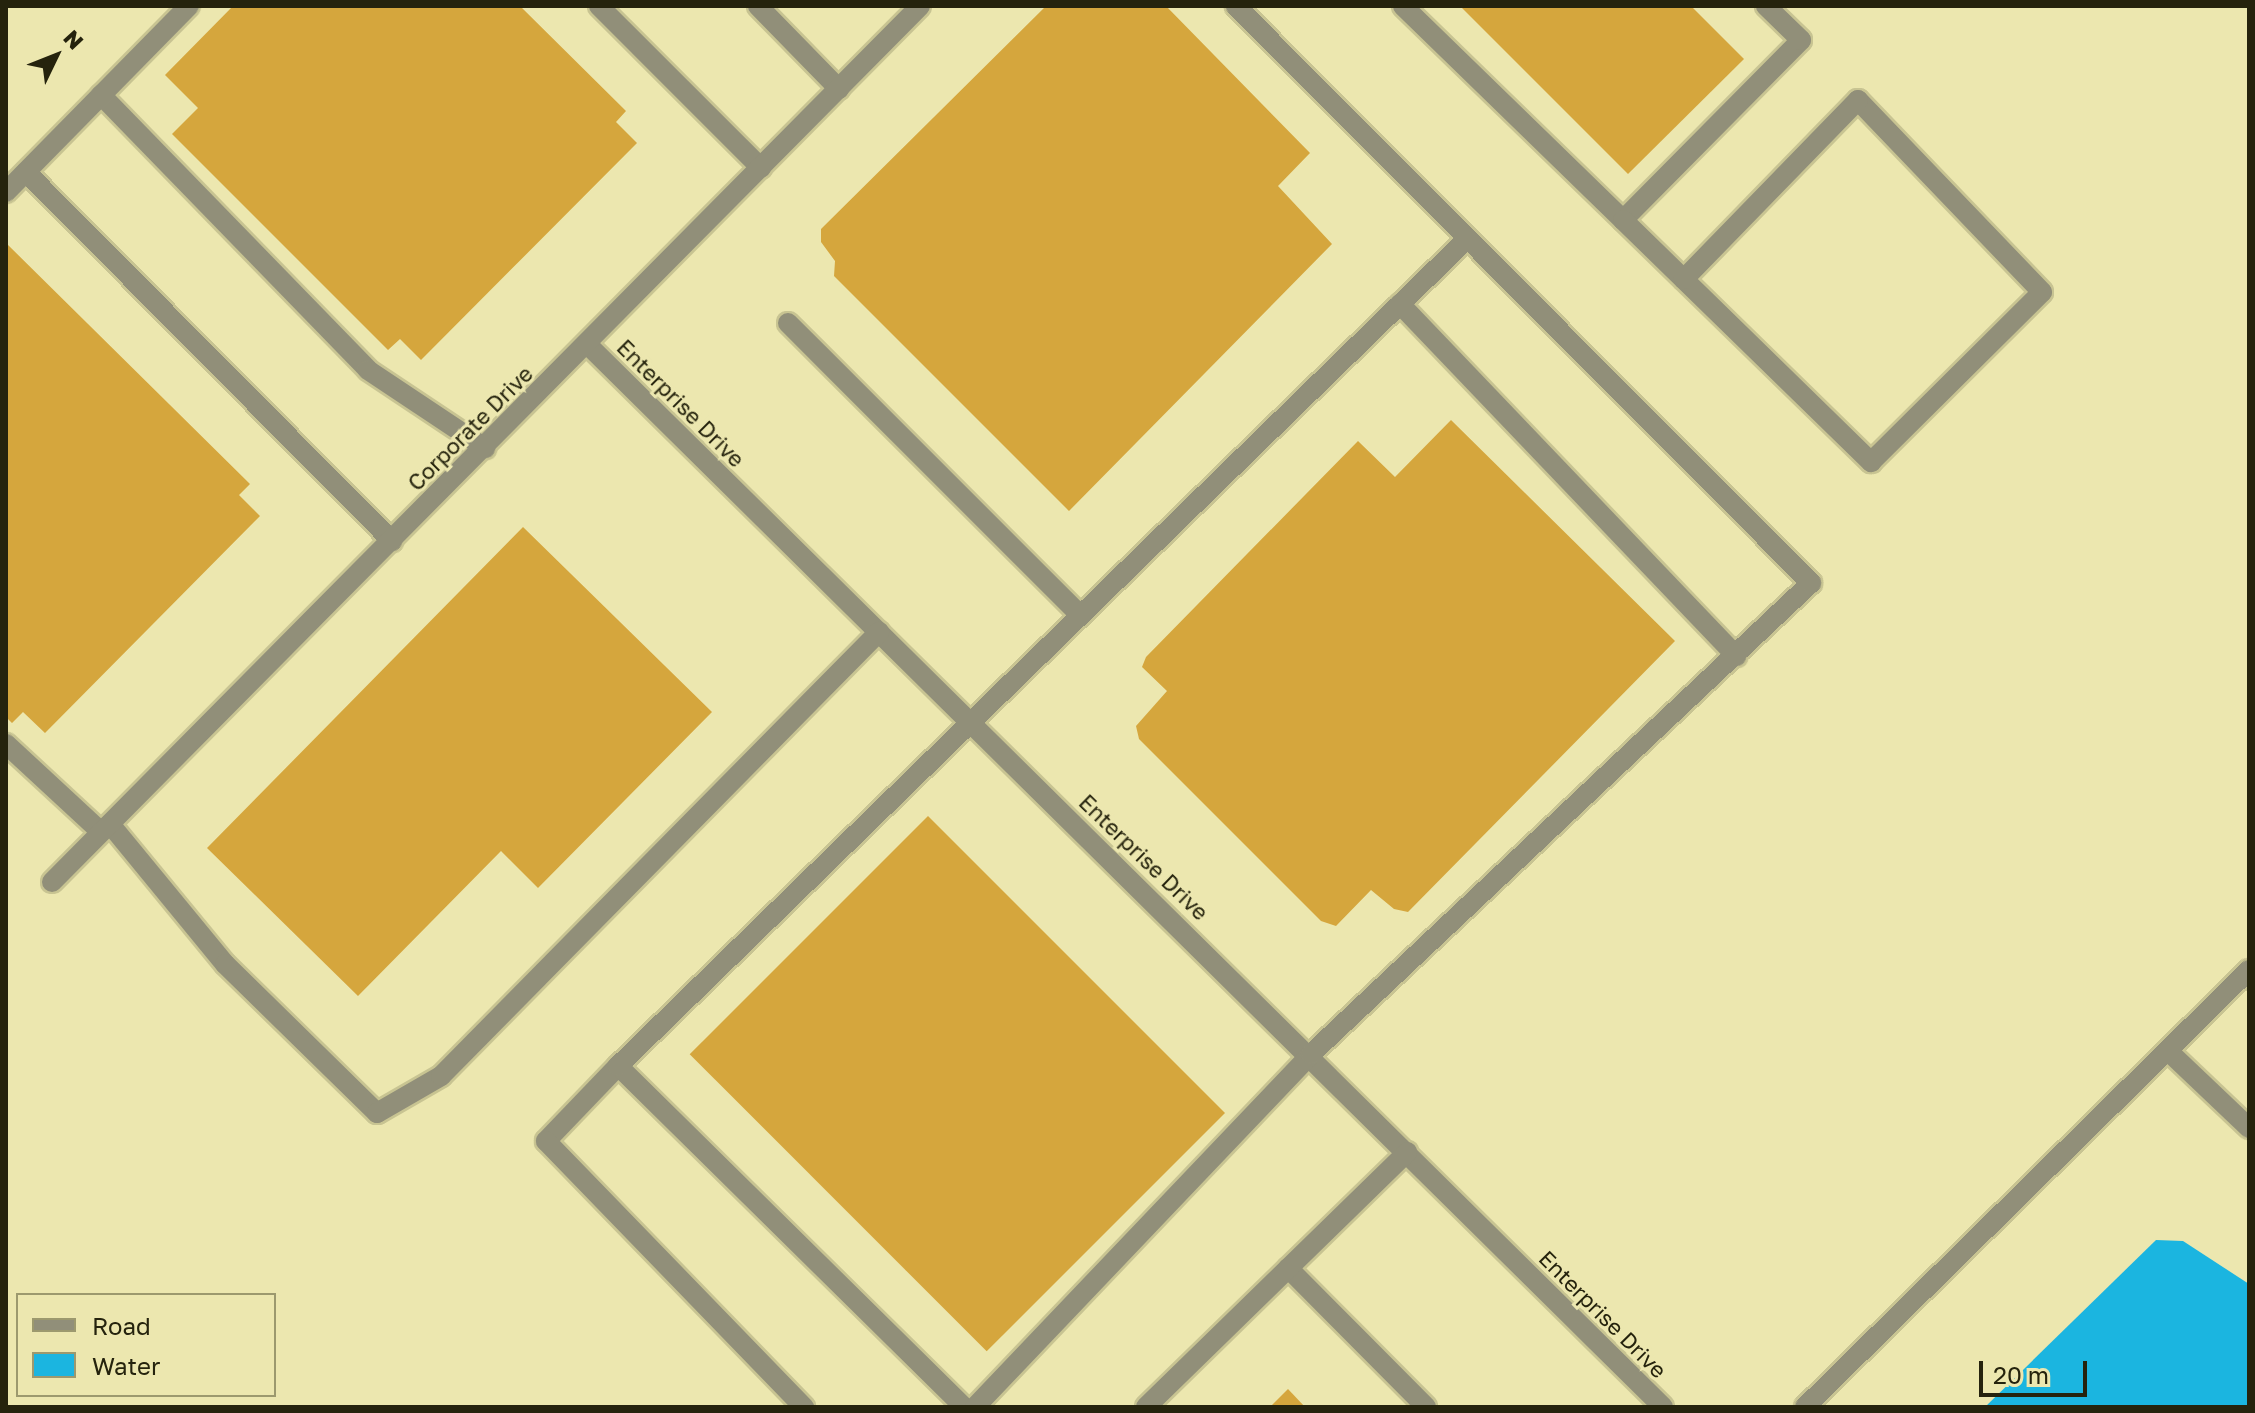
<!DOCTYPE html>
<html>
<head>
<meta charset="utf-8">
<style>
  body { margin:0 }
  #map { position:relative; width:2255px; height:1413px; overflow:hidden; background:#ece7af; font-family:"Golos Text",sans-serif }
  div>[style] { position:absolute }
  .water>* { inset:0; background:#1bb5e0 }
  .building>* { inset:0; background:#d5a63d; transform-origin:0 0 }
  .roads { filter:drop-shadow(2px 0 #c8c492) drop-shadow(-2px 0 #c8c492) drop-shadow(0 2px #c8c492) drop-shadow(0 -2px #c8c492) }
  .minor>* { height:20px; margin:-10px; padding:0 10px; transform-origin:10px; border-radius:10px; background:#918f79 }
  span { translate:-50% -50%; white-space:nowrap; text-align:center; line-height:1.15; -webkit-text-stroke:6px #ece7af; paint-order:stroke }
  .street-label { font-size:22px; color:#25230d }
  .frame { position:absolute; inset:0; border:8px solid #25230d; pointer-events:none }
  .legend { position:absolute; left:16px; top:1293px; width:260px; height:104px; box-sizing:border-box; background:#ece7af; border:2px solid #9c996e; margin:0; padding:10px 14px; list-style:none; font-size:24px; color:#25230d }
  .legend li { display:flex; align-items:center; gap:16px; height:40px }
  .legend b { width:40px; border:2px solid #9c996e }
  .north { position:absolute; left:16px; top:16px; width:80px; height:80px; -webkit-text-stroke:6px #ece7af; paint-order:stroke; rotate:47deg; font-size:22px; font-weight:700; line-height:32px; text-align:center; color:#25230d }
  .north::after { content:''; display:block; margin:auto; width:28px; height:36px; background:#25230d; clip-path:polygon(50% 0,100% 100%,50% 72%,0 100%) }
  .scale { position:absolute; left:1979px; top:1361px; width:108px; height:36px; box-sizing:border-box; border:4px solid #25230d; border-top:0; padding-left:10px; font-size:24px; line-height:28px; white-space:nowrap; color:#25230d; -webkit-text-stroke:6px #ece7af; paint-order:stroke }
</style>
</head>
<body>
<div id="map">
  <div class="water">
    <i style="clip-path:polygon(2156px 1240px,2183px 1241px,2249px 1284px,2249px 1407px,1985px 1407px)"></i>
  </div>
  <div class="building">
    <i style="clip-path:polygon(233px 6px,520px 6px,626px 111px,616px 122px,637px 143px,421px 360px,400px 339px,388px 350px,172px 134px,198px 108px,165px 75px)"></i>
    <i style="clip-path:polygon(1046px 6px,1166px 6px,1310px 153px,1278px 186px,1332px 244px,1069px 511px,834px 276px,835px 261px,821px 242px,821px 229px)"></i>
    <i style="clip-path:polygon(1460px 6px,1691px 6px,1744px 59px,1628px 174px)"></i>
    <i style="clip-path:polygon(6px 243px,250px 484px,239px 495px,260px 516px,45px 733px,23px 712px,12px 723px,6px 717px)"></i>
    <i style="clip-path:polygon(1451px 420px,1675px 641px,1408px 912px,1394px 909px,1371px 890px,1336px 926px,1321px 921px,1139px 739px,1136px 726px,1167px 691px,1142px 667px,1146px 657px,1358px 441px,1395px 477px)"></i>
    <i style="clip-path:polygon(523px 527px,712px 712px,538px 888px,501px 851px,358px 996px,207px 848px)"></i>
    <i style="left:928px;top:816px;width:420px;height:337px;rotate:45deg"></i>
    <i style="clip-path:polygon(1288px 1389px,1305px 1407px,1270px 1407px)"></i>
  </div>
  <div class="roads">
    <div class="minor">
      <i style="left:599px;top:6px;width:229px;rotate:45deg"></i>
      <i style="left:758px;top:6px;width:116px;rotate:45.7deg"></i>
      <i style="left:1403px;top:6px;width:307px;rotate:44.2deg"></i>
      <i style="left:1623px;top:220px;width:253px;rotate:-45.3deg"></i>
      <i style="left:1801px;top:40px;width:49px;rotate:-135.8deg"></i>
      <i style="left:101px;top:95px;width:383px;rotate:45.8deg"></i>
      <i style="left:368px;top:370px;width:141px;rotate:33.7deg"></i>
      <i style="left:26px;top:172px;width:520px;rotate:45.23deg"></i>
      <i style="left:6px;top:192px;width:261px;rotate:-45.5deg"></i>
      <i style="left:1623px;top:220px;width:347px;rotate:44.3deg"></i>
      <i style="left:1871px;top:462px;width:241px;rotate:-44.8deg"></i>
      <i style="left:2042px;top:292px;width:266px;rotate:-133.8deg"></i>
      <i style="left:1858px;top:100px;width:250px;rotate:134.2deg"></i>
      <i style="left:1400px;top:304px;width:487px;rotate:46.3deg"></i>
      <i style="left:788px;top:323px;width:413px;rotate:45deg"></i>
      <i style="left:588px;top:345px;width:1511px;rotate:44.65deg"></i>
      <i style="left:6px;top:744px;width:129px;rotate:42.8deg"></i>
      <i style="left:110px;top:824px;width:181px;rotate:50.6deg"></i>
      <i style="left:225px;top:964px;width:213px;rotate:44.4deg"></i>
      <i style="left:377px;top:1113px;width:74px;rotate:-30deg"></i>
      <i style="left:441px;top:1076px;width:624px;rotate:-45.39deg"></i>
      <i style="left:52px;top:882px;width:1233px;rotate:-45.26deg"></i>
      <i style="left:2168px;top:1051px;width:112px;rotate:43.5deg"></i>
      <i style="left:618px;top:1066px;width:104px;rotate:133.8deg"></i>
      <i style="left:546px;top:1141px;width:371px;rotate:45.9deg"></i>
      <i style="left:1288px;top:1268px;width:196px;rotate:45.2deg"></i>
      <i style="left:964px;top:1407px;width:486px;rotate:-135.4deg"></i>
      <i style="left:618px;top:1066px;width:1184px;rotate:-44.25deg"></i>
      <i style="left:975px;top:1407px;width:487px;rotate:-46.4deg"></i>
      <i style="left:1311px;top:1054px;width:687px;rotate:-43.29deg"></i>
      <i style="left:1811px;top:583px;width:815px;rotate:-134.9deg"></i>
      <i style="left:1146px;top:1407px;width:365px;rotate:-44.3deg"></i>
      <i style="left:1805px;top:1407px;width:623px;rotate:-44.54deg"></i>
    </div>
  </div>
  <div class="street-label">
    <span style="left:681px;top:403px;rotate:45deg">Enterprise Drive</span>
    <span style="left:470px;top:428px;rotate:-45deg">Corporate Drive</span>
    <span style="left:1144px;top:857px;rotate:44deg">Enterprise Drive</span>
    <span style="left:1603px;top:1314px;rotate:45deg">Enterprise Drive</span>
  </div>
  <div class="frame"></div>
  <ul class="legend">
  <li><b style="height:10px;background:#918f79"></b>Road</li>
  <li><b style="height:22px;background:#1bb5e0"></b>Water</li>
  </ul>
  <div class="north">N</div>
  <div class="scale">20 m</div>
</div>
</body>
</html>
